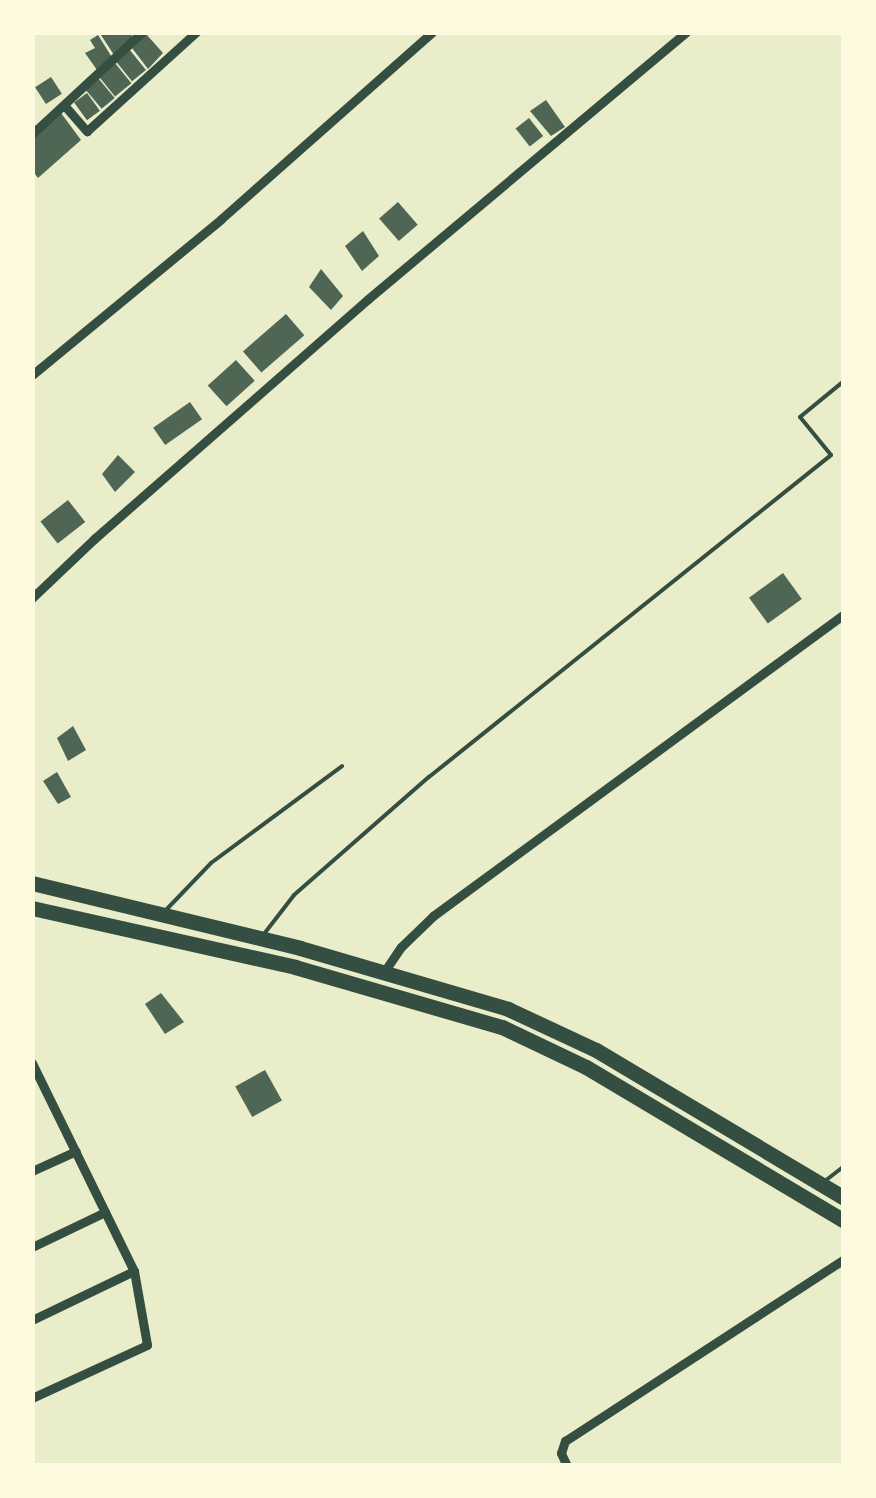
<!DOCTYPE html>
<html>
<head>
<meta charset="utf-8">
<style>
  body { margin:0 }
  #map { position:relative; width:876px; height:1498px; overflow:hidden; background:#e9edc9; font-family:"Nunito Sans",sans-serif }
  div>[style] { position:absolute }
  .building>* { inset:0; background:#4f6655; transform-origin:0 0 }
  .service>* { height:4px; margin:-2px; padding:0 2px; transform-origin:2px; border-radius:2px; background:#344e41 }
  .minor>* { height:9px; margin:-4.5px; padding:0 4.5px; transform-origin:4.5px; border-radius:4.5px; background:#344e41 }
  .trunk>* { height:15px; margin:-7.5px; padding:0 7.5px; transform-origin:7.5px; border-radius:7.5px; background:#344e41 }
  span { translate:-50% -50%; white-space:nowrap; text-align:center; line-height:1.15; -webkit-text-stroke:10px #fefae0; paint-order:stroke }
  .frame { position:absolute; inset:0; border:35px solid #fefae0; pointer-events:none }
</style>
</head>
<body>
<div id="map">
  <div class="building">
    <i style="clip-path:polygon(99px 32px,130px 32px,134px 39px,114px 55px)"></i>
    <i style="clip-path:polygon(146px 34px,163px 53px,148px 69px,132px 48px)"></i>
    <i style="clip-path:polygon(98px 35px,113px 59px,97px 70px,85px 53px,95px 48px,90px 40px)"></i>
    <i style="left:129px;top:49px;width:27px;height:18px;rotate:51deg"></i>
    <i style="left:115px;top:63px;width:26px;height:21px;rotate:51deg"></i>
    <i style="left:51px;top:77px;width:20px;height:19px;rotate:57deg"></i>
    <i style="left:98px;top:78px;width:26px;height:17px;rotate:50deg"></i>
    <i style="left:87px;top:93px;width:22px;height:16px;rotate:54deg"></i>
    <i style="clip-path:polygon(546px 100px,565px 127px,551px 136px,530px 111px)"></i>
    <i style="clip-path:polygon(61px 113px,81px 140px,38px 178px,32px 170px,32px 140px)"></i>
    <i style="left:529px;top:118px;width:23px;height:17px;rotate:52deg"></i>
    <i style="left:398px;top:202px;width:30px;height:25px;rotate:49deg"></i>
    <i style="clip-path:polygon(363px 231px,379px 256px,362px 271px,345px 246px)"></i>
    <i style="clip-path:polygon(321px 269px,343px 296px,331px 310px,309px 287px)"></i>
    <i style="left:286px;top:314px;width:28px;height:57px;rotate:49deg"></i>
    <i style="left:236px;top:360px;width:28px;height:38px;rotate:48deg"></i>
    <i style="left:190px;top:402px;width:21px;height:45px;rotate:55deg"></i>
    <i style="clip-path:polygon(118px 455px,135px 472px,115px 492px,102px 474px)"></i>
    <i style="left:68px;top:500px;width:28px;height:35px;rotate:52deg"></i>
    <i style="left:783px;top:573px;width:32px;height:42px;rotate:54deg"></i>
    <i style="clip-path:polygon(73px 726px,86px 750px,68px 761px,57px 738px)"></i>
    <i style="clip-path:polygon(57px 772px,71px 797px,58px 804px,43px 781px)"></i>
    <i style="clip-path:polygon(161px 993px,184px 1022px,165px 1034px,145px 1004px)"></i>
    <i style="left:265px;top:1070px;width:35px;height:34px;rotate:61deg"></i>
  </div>
  <div class="service">
    <i style="left:165px;top:911px;width:66px;rotate:-46.2deg"></i>
    <i style="left:211px;top:863px;width:163px;rotate:-36.5deg"></i>
    <i style="left:264px;top:934px;width:49px;rotate:-52.4deg"></i>
    <i style="left:294px;top:895px;width:179px;rotate:-41.2deg"></i>
    <i style="left:429px;top:777px;width:515px;rotate:-38.69deg"></i>
    <i style="left:831px;top:455px;width:49px;rotate:-129.2deg"></i>
    <i style="left:800px;top:417px;width:57px;rotate:-39.3deg"></i>
    <i style="left:825px;top:1181px;width:24px;rotate:-38deg"></i>
  </div>
  <div class="minor">
    <i style="left:64px;top:105px;width:35px;rotate:49deg"></i>
    <i style="left:87px;top:131px;width:147px;rotate:-42.2deg"></i>
    <i style="left:32px;top:134px;width:150px;rotate:-42.8deg"></i>
    <i style="left:32px;top:375px;width:245px;rotate:-39.5deg"></i>
    <i style="left:221px;top:219px;width:282px;rotate:-41.5deg"></i>
    <i style="left:32px;top:598px;width:86px;rotate:-43.6deg"></i>
    <i style="left:94px;top:539px;width:364px;rotate:-41.2deg"></i>
    <i style="left:368px;top:299px;width:415px;rotate:-40deg"></i>
    <i style="left:384px;top:972px;width:30px;rotate:-56deg"></i>
    <i style="left:401px;top:947px;width:45px;rotate:-44.1deg"></i>
    <i style="left:433px;top:916px;width:510px;rotate:-36.31deg"></i>
    <i style="left:32px;top:1063px;width:232px;rotate:63.9deg"></i>
    <i style="left:134px;top:1271px;width:75px;rotate:80deg"></i>
    <i style="left:147px;top:1345px;width:127px;rotate:155.3deg"></i>
    <i style="left:32px;top:1171px;width:48px;rotate:-24.4deg"></i>
    <i style="left:32px;top:1247px;width:81px;rotate:-25.6deg"></i>
    <i style="left:32px;top:1320px;width:113px;rotate:-25.7deg"></i>
    <i style="left:567px;top:1466px;width:14px;rotate:-115deg"></i>
    <i style="left:561px;top:1453px;width:13px;rotate:-72deg"></i>
    <i style="left:565px;top:1441px;width:333px;rotate:-33.1deg"></i>
  </div>
  <div class="trunk">
    <i style="left:32px;top:883px;width:276px;rotate:13.6deg"></i>
    <i style="left:300px;top:948px;width:217px;rotate:16.3deg"></i>
    <i style="left:508px;top:1009px;width:97px;rotate:25deg"></i>
    <i style="left:596px;top:1050px;width:289px;rotate:30.8deg"></i>
    <i style="left:32px;top:908px;width:270px;rotate:12.6deg"></i>
    <i style="left:295px;top:967px;width:216px;rotate:16.2deg"></i>
    <i style="left:502px;top:1027px;width:93px;rotate:25.5deg"></i>
    <i style="left:586px;top:1067px;width:300px;rotate:30.8deg"></i>
  </div>
  <div class="frame"></div>
</div>
</body>
</html>
